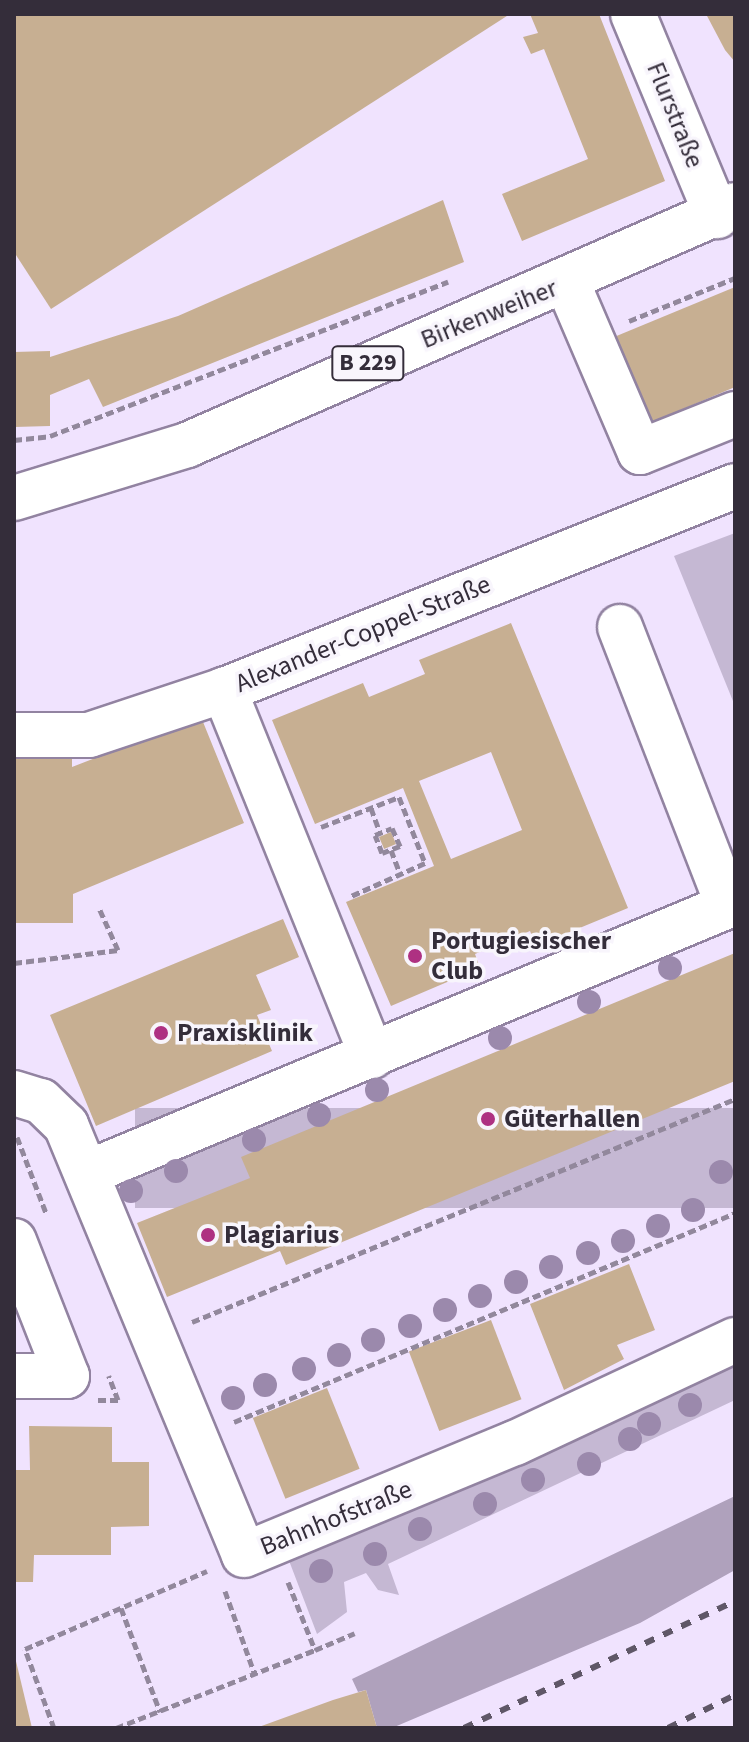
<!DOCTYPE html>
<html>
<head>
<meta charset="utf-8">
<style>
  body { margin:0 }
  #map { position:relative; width:749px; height:1742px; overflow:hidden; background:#f0e3fe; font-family:"Source Sans 3",sans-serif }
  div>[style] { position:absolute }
  .green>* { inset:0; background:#c5b8d3; transform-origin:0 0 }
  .forest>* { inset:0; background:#afa1bc }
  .building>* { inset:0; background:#c7af92; transform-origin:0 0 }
  .path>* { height:5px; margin-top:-2.5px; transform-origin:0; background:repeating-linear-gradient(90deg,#92889c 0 8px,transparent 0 12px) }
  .roads { filter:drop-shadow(2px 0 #9283a1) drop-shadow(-2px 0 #9283a1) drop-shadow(0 2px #9283a1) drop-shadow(0 -2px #9283a1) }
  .minor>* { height:44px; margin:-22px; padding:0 22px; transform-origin:22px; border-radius:22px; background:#fff }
  .major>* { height:44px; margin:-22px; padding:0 22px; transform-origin:22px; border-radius:22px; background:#fff }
  .rail>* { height:6px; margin-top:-3px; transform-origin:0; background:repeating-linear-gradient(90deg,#5f5767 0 10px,transparent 0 20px) }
  .trees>* { width:24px; height:24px; margin:-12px; border-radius:50%; background:#9b89ac }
  .dots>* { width:22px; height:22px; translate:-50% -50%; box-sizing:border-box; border:4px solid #f8f5fc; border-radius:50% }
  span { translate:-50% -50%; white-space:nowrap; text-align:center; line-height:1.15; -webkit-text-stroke:7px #f8f5fc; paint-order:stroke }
  .shield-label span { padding:2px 6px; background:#f8f5fc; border:2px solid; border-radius:6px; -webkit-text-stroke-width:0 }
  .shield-label { font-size:24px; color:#342d3a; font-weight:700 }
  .street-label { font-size:26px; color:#342d3a }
  .poi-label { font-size:26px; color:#342d3a; font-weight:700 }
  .left { translate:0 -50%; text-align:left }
  .frame { position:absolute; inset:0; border:16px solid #342d3a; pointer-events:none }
</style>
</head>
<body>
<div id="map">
  <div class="green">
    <i style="clip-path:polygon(735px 533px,735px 706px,674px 556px)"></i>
    <i style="left:735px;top:1108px;width:100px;height:600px;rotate:90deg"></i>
    <i style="clip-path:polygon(735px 1364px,735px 1400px,388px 1564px,399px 1595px,378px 1590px,366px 1573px,344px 1582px,347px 1612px,317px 1634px,288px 1558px,486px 1478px)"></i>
  </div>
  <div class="forest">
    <i style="clip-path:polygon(735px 1496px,735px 1570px,640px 1623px,392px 1728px,377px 1728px,366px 1690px,358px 1692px,352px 1679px)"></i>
  </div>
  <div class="building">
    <i style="clip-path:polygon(14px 14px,510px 14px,51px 309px,14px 252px)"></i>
    <i style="clip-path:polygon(530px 14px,599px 14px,665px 181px,522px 241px,502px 194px,588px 159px,544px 49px,531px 54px,523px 37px,538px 33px)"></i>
    <i style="clip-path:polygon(706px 14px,735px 14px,735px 62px,725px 50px)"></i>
    <i style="clip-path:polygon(443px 200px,464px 262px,103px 407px,89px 379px,50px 395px,50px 426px,14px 427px,14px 352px,50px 351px,50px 357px,178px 316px)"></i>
    <i style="clip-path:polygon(735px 287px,735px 387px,638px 428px,602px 342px)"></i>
    <i style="clip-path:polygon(evenodd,511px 623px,628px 908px,536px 946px,530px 931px,475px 954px,480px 968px,391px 1006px,346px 902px,434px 866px,403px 788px,315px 824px,272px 720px,363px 683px,369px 697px,425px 674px,419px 660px,511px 623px,491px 752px,522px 830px,451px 859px,419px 781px,491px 752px)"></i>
    <i style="clip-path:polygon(201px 717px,244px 823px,73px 894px,73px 923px,14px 923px,14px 759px,72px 758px,72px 767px)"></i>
    <i style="left:391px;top:832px;width:13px;height:13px;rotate:67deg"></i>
    <i style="clip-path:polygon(283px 919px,299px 957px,256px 975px,271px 1010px,257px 1015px,272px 1051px,96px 1126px,50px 1015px)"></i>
    <i style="clip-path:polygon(735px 953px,735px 1081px,286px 1265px,280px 1251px,167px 1297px,137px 1223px,250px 1178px,241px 1157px)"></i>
    <i style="clip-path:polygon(629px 1264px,655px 1330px,617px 1345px,624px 1359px,564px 1390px,530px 1304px)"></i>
    <i style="left:491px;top:1320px;width:85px;height:88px;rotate:69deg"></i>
    <i style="left:327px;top:1388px;width:87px;height:80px;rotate:68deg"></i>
    <i style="clip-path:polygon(29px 1426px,112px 1427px,112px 1462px,149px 1462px,149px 1526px,111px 1527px,111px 1555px,34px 1555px,33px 1582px,14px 1582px,14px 1470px,30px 1470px)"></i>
    <i style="clip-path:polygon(14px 1657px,15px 1657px,32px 1728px,14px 1728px)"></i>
    <i style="clip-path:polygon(366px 1690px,377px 1728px,256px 1728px,333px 1700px)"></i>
  </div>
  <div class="path">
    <i style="left:629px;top:321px;width:114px;rotate:-22.1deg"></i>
    <i style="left:14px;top:440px;width:36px;rotate:-6deg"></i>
    <i style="left:50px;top:436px;width:427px;rotate:-21.2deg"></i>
    <i style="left:371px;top:808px;width:27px;rotate:70deg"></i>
    <i style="left:321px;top:827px;width:84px;rotate:-21deg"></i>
    <i style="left:399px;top:797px;width:71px;rotate:68.5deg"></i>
    <i style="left:425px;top:863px;width:83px;rotate:155.9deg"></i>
    <i style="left:392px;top:828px;width:20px;rotate:66deg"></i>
    <i style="left:400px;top:846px;width:19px;rotate:159deg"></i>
    <i style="left:382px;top:853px;width:19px;rotate:-111deg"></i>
    <i style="left:375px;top:835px;width:18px;rotate:-22deg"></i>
    <i style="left:391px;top:850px;width:25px;rotate:69deg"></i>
    <i style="left:14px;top:963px;width:105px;rotate:-7.1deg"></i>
    <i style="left:118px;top:950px;width:46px;rotate:-114.3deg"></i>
    <i style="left:17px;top:1137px;width:81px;rotate:69.1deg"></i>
    <i style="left:192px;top:1322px;width:587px;rotate:-22.33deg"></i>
    <i style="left:98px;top:1400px;width:20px"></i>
    <i style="left:118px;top:1400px;width:26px;rotate:-111deg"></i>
    <i style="left:234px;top:1422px;width:543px;rotate:-22.64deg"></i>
    <i style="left:288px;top:1582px;width:73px;rotate:68.3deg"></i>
    <i style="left:315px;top:1650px;width:43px;rotate:-23deg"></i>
    <i style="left:225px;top:1591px;width:89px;rotate:70.3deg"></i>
    <i style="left:121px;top:1608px;width:111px;rotate:69.4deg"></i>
    <i style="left:54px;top:1728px;width:84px;rotate:-110.2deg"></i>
    <i style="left:25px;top:1649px;width:198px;rotate:-23.2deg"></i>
    <i style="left:116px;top:1728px;width:214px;rotate:-21.4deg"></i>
  </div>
  <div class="roads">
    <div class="minor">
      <i style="left:633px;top:14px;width:219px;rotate:67.4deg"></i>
      <i style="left:567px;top:282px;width:185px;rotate:66.8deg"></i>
      <i style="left:640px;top:452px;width:102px;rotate:-21.8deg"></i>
      <i style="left:620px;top:627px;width:298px;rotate:68.8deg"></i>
      <i style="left:14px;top:735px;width:75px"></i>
      <i style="left:89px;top:735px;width:142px;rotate:-18.4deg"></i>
      <i style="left:372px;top:1056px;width:395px;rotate:-112deg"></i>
      <i style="left:224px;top:690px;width:550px;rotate:-21.76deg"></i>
      <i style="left:14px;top:1093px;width:28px;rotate:17deg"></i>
      <i style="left:41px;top:1101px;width:35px;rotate:44deg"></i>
      <i style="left:66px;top:1125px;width:465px;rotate:67.5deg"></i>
      <i style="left:244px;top:1555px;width:293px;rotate:-22.5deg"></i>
      <i style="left:515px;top:1443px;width:243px;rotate:-25.1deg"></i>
      <i style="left:87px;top:1173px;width:702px;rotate:-22.62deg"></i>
      <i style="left:14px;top:1241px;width:145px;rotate:68.6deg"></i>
      <i style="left:67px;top:1376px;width:53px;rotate:180deg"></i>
    </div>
    <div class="major">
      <i style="left:14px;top:498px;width:181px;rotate:-17deg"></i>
      <i style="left:187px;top:445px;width:598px;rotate:-23.65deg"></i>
    </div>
  </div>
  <div class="rail">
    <i style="left:464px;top:1728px;width:299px;rotate:-25.1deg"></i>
    <i style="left:668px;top:1728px;width:75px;rotate:-26.2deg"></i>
  </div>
  <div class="trees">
    <i style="left:670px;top:968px"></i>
    <i style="left:589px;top:1002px"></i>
    <i style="left:500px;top:1038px"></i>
    <i style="left:377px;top:1090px"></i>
    <i style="left:319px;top:1115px"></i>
    <i style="left:254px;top:1140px"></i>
    <i style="left:176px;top:1171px"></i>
    <i style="left:721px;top:1172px"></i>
    <i style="left:131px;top:1191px"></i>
    <i style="left:693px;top:1210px"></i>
    <i style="left:658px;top:1226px"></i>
    <i style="left:623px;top:1241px"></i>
    <i style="left:588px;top:1253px"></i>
    <i style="left:551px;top:1267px"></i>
    <i style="left:516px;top:1282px"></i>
    <i style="left:480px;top:1296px"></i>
    <i style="left:445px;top:1310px"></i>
    <i style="left:410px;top:1326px"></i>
    <i style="left:373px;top:1340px"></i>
    <i style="left:339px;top:1355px"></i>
    <i style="left:304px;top:1369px"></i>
    <i style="left:265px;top:1385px"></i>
    <i style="left:233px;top:1398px"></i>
    <i style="left:690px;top:1405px"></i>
    <i style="left:649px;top:1424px"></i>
    <i style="left:630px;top:1439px"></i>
    <i style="left:589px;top:1464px"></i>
    <i style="left:533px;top:1480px"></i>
    <i style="left:485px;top:1504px"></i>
    <i style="left:420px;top:1529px"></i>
    <i style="left:375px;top:1554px"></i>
    <i style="left:321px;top:1571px"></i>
  </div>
  <div class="dots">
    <i style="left:415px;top:956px;background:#ae3182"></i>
    <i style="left:161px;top:1033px;background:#ae3182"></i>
    <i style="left:488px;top:1119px;background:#ae3182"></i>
    <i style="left:208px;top:1235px;background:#ae3182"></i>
  </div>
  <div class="shield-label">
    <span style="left:368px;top:363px">B 229</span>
  </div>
  <div class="street-label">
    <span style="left:675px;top:115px;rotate:68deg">Flurstraße</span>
    <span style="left:489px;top:314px;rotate:-22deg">Birkenweiher</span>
    <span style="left:363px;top:634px;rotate:-22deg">Alexander-Coppel-Straße</span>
    <span style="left:336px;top:1518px;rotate:-22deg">Bahnhofstraße</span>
  </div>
  <div class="poi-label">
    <span class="left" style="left:431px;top:956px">Portugiesischer<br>Club</span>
    <span class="left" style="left:177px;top:1033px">Praxisklinik</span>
    <span class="left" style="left:504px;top:1119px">Güterhallen</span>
    <span class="left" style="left:224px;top:1235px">Plagiarius</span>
  </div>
  <div class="frame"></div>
</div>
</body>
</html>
